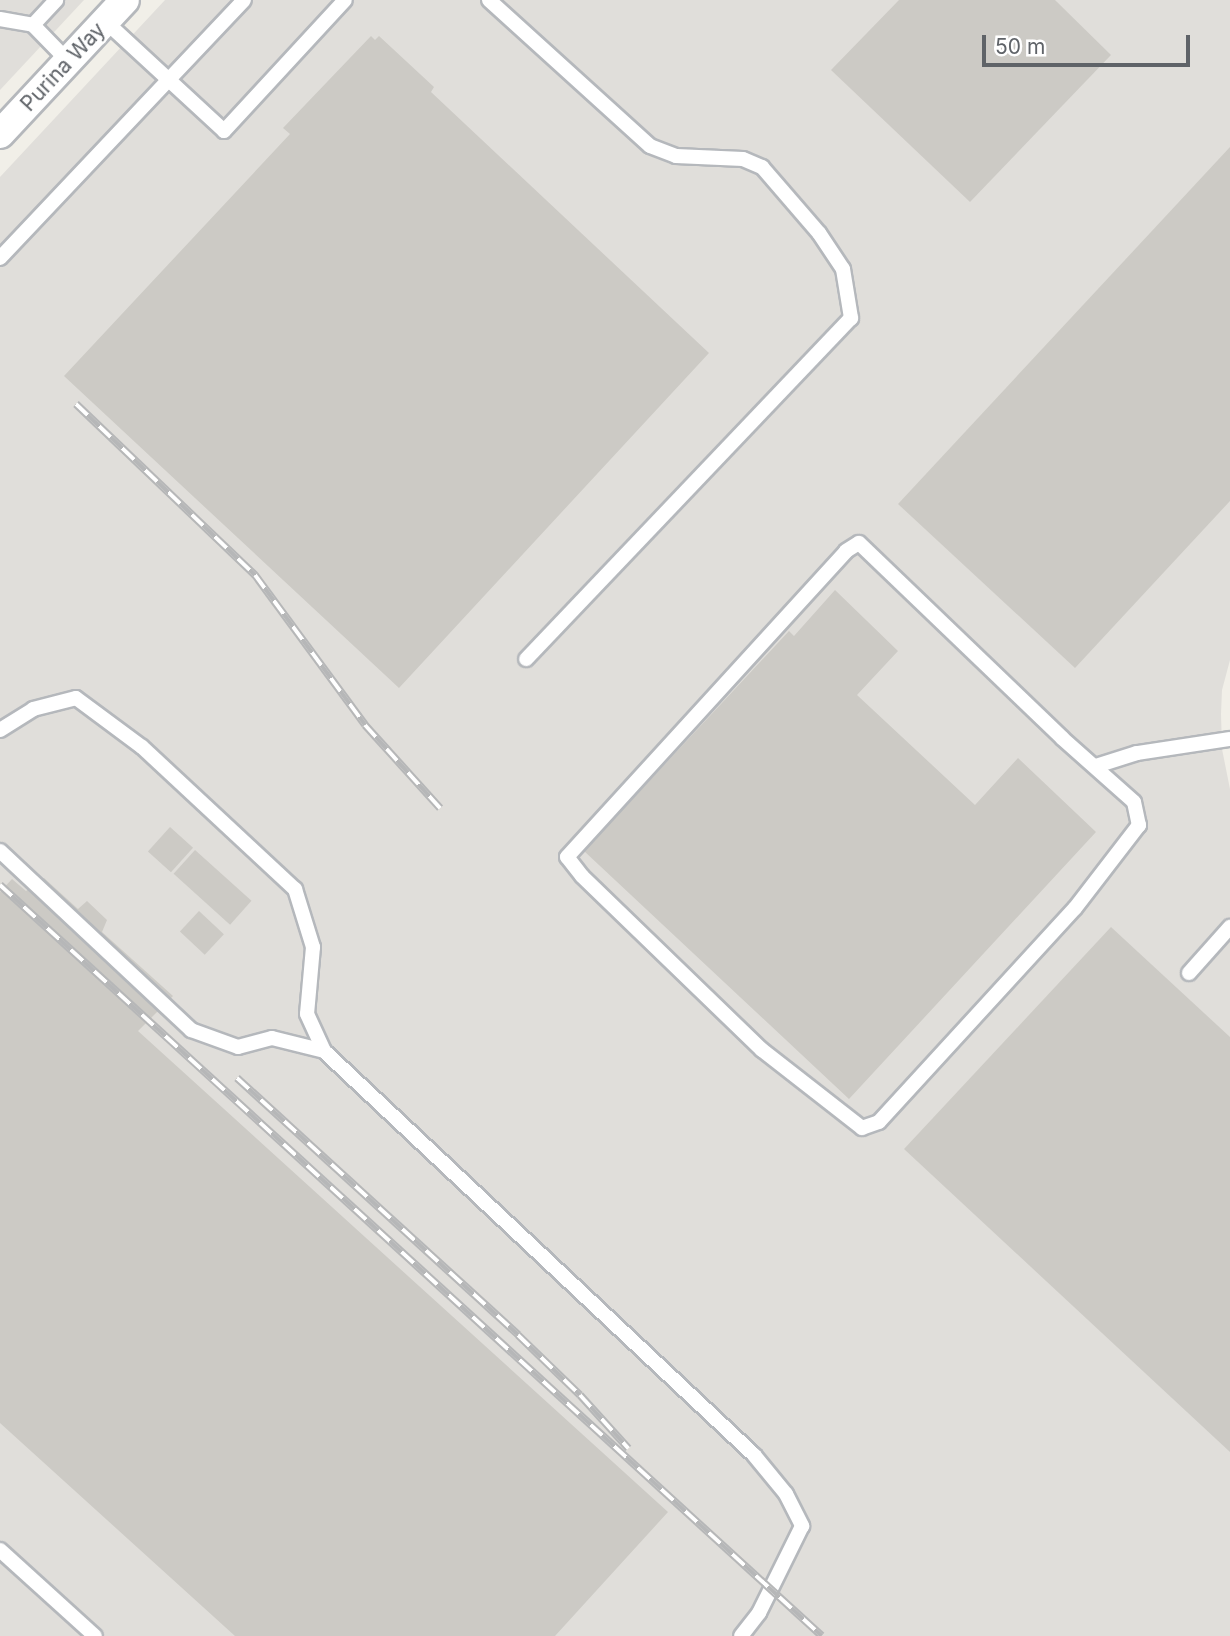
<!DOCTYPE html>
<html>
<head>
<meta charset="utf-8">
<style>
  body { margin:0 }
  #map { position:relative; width:1230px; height:1636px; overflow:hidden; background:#f1efe8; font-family:Inter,sans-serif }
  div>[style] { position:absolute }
  .industrial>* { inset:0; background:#e0deda }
  .building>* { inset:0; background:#cccac5; transform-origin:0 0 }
  .roads { filter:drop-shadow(2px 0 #b5b8bc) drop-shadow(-2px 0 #b5b8bc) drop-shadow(0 2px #b5b8bc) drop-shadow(0 -2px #b5b8bc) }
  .lane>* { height:14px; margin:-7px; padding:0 7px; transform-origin:7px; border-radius:7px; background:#fff }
  .street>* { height:28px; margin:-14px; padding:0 14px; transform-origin:14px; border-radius:14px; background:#fff }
  .rail>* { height:8px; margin-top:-4px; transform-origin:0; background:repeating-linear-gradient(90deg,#fff 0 16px,#b6b7b8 0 32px); box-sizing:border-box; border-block:2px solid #b6b7b8 }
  span { translate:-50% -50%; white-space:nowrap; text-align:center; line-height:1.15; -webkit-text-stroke:5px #fff; paint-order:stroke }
  .street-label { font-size:21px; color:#5f6368 }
  .scale { position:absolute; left:982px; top:35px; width:208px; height:32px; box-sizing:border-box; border:4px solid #5f6368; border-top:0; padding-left:9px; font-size:21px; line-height:24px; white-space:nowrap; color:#5f6368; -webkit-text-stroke:5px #fff; paint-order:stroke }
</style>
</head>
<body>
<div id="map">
  <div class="industrial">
    <i style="clip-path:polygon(0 0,84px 0,0 90px)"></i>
    <i style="clip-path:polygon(165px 0,1230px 0,1230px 660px,1222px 690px,1221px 714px,1222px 749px,1230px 789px,1230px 1636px,0 1636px,0 177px)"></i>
  </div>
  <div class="building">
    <i style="clip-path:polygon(899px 0,1055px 0,1111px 55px,970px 202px,831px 70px)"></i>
    <i style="clip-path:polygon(371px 36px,375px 40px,379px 36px,434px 87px,431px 92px,709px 353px,399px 688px,64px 376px,290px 134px,283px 128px)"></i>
    <i style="clip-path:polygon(1230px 147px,1230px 501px,1075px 668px,898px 504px)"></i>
    <i style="clip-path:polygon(835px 590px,898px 651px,857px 695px,975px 805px,1018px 758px,1096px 832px,849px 1099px,584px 851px,789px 631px,794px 636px)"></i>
    <i style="left:170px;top:827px;width:31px;height:33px;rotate:42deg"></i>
    <i style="left:195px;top:850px;width:76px;height:32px;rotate:42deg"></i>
    <i style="clip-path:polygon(44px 878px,78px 909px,87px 901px,107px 920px,102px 932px,173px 996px,138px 1031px,668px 1512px,555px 1636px,235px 1636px,0 1423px,0 892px,12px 879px,26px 891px)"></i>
    <i style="left:199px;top:911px;width:34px;height:28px;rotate:43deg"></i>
    <i style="clip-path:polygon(1111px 927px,1230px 1037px,1230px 1452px,904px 1149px)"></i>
  </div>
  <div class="roads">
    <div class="lane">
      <i style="left:489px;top:0;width:217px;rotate:42.2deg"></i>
      <i style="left:650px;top:146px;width:28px;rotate:21deg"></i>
      <i style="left:676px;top:156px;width:67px;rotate:2.6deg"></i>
      <i style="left:743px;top:159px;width:21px;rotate:23deg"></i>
      <i style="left:762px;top:167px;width:87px;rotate:49.2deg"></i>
      <i style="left:819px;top:233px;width:43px;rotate:56.3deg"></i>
      <i style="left:843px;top:269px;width:50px;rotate:80.7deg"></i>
      <i style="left:851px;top:318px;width:471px;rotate:133.6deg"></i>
      <i style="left:0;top:19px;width:34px;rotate:10deg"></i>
      <i style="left:33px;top:25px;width:50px;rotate:45.8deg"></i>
      <i style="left:105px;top:21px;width:162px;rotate:42.7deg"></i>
      <i style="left:224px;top:131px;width:178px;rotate:-47.3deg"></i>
      <i style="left:33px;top:25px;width:34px;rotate:-47deg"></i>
      <i style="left:0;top:258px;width:355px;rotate:-46.6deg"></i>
      <i style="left:859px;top:543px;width:281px;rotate:43.8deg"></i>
      <i style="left:1062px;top:738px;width:96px;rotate:41.6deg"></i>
      <i style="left:1134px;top:802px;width:24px;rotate:78deg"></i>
      <i style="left:1139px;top:825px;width:105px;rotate:127.6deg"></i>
      <i style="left:1075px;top:908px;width:290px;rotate:132.5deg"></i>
      <i style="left:879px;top:1122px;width:18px;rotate:161deg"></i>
      <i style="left:862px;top:1128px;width:127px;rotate:-142deg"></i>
      <i style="left:762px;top:1050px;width:250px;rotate:-136deg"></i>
      <i style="left:582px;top:876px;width:24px;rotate:-128deg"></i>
      <i style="left:567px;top:857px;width:414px;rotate:-47.6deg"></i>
      <i style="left:846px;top:551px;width:15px;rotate:-32deg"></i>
      <i style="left:0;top:730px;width:39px;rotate:-32deg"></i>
      <i style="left:33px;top:709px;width:44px;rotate:-14.3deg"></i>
      <i style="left:76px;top:698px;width:82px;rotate:36.6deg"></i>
      <i style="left:142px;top:747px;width:209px;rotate:42.9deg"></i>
      <i style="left:295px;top:889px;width:61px;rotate:72.8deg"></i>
      <i style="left:313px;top:947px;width:67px;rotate:95.1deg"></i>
      <i style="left:307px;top:1014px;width:41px;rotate:65.3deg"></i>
      <i style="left:324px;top:1051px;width:590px;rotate:43.21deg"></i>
      <i style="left:754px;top:1455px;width:50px;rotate:50.6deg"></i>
      <i style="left:786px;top:1494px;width:36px;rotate:63deg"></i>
      <i style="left:802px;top:1526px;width:97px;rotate:116.3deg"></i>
      <i style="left:759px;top:1613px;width:29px;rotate:128deg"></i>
      <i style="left:1096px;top:766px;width:43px;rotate:-17.6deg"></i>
      <i style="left:1137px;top:753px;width:94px;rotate:-8.6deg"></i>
      <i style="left:0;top:851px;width:262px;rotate:43.1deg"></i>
      <i style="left:191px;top:1030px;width:50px;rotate:19.9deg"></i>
      <i style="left:238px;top:1047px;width:35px;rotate:-15deg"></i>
      <i style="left:272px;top:1038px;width:54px;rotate:14deg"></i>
      <i style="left:1189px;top:973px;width:62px;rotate:-48.3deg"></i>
      <i style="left:0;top:1550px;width:128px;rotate:42.2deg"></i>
    </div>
    <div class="street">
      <i style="left:0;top:134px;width:183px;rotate:-47deg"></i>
    </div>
  </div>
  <div class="rail">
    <i style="left:76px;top:404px;width:248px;rotate:43.7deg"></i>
    <i style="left:255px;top:575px;width:186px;rotate:53.7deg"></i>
    <i style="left:365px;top:725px;width:112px;rotate:47.9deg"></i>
    <i style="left:0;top:885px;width:1113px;rotate:42.42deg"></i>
    <i style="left:237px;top:1078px;width:381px;rotate:42.4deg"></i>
    <i style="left:518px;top:1335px;width:86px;rotate:44.1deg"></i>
    <i style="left:580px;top:1395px;width:72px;rotate:47.8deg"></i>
  </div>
  <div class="street-label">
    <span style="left:63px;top:67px;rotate:-47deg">Purina Way</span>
  </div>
  <div class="scale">50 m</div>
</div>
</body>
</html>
